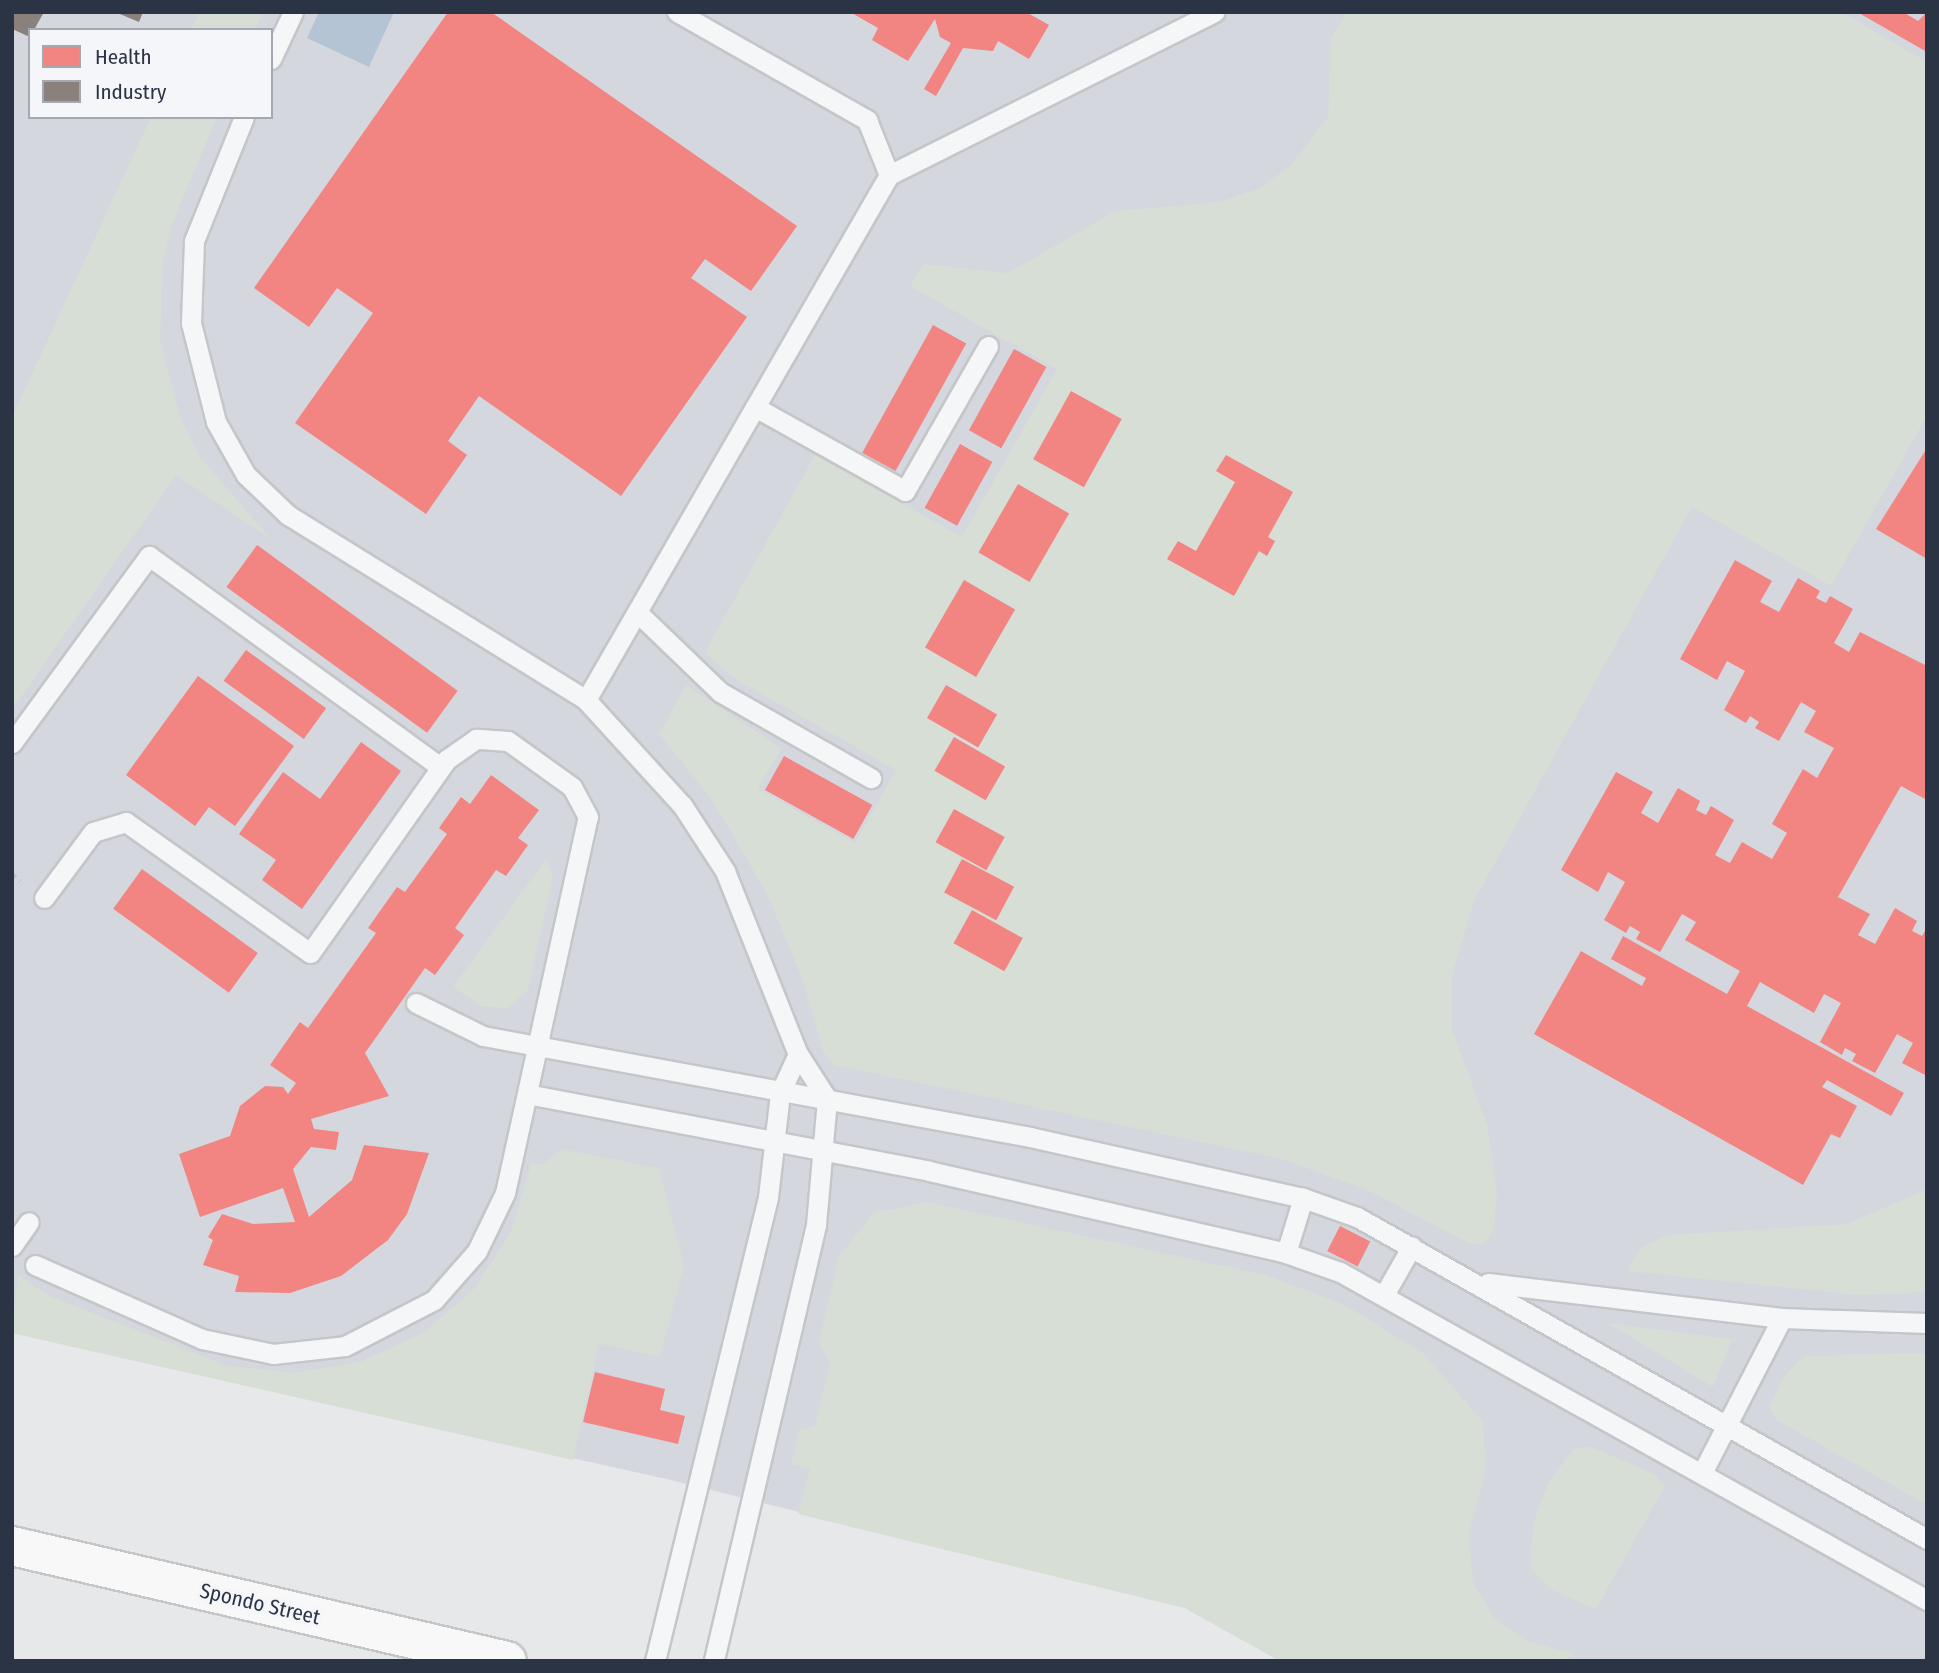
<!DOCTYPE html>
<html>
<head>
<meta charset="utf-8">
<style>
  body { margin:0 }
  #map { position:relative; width:1939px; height:1673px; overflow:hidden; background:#e6e8ea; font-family:"Fira Sans Condensed",sans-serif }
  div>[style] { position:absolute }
  .built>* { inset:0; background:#d4d7dd }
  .green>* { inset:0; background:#d6ded6 }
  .water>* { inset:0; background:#b4c4d5 }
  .health>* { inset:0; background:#f28482; transform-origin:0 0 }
  .industry>* { inset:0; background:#8a817c }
  .path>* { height:4.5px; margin-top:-2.25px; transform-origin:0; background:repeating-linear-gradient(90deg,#c5c6ca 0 5px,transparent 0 10px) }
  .roads { filter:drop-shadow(2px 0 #c4c6c8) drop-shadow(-2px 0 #c4c6c8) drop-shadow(0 2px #c4c6c8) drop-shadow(0 -2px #c4c6c8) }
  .service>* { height:19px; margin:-9.5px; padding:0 9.5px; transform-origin:9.5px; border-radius:9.5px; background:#f5f6f7 }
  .secondary>* { height:38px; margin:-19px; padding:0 19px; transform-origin:19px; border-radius:19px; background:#f8f8f8 }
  span { translate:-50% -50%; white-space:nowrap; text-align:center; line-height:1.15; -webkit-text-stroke:7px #f4f6f9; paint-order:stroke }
  .street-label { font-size:21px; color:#2b3445 }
  .frame { position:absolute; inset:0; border:14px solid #2b3445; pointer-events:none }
  .legend { position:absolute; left:28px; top:28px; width:245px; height:91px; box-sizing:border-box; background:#f4f6f9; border:2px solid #a4a8b1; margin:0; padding:9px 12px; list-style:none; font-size:21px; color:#2b3445 }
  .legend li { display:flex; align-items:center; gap:14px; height:35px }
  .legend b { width:35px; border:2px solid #a4a8b1 }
</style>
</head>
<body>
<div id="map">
  <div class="built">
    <i style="clip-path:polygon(evenodd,12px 12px,1927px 12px,1927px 1661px,1280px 1661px,1185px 1608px,671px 1480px,12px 1333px,12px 12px,30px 30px,271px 30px,271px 117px,30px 117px,30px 30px)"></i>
  </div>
  <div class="green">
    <i style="clip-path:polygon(199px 12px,263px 12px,255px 30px,191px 30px)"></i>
    <i style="clip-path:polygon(1347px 12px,1841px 12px,1927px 62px,1927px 416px,1831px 586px,1692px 507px,1474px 901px,1452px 975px,1452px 1029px,1487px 1125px,1497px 1191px,1494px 1231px,1483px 1244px,1471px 1244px,1367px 1190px,1282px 1159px,834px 1065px,823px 1052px,803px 980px,766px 892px,710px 797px,659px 734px,686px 685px,781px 748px,758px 789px,855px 843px,896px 770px,733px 678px,705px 652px,815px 455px,962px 537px,1057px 369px,910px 286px,923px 264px,1008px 273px,1115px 211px,1219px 202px,1258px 189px,1290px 166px,1328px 117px,1331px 39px)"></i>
    <i style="clip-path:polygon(151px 117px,217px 117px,172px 224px,163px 262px,160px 341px,181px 419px,199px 456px,271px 539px,176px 475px,12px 710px,12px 417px)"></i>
    <i style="clip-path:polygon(546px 859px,553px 877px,528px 990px,507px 1009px,481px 1006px,453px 987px)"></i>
    <i style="clip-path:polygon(562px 1149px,659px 1168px,684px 1265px,660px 1357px,599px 1344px,573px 1460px,12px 1333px,18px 1274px,47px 1295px,225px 1365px,293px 1373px,360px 1362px,423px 1333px,474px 1289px,511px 1232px,531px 1163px,542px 1165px)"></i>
    <i style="clip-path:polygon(1927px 1189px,1927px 1292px,1858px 1295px,1627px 1271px,1641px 1248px,1667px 1235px,1847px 1224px)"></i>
    <i style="clip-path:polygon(927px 1202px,1266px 1275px,1345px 1305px,1424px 1354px,1483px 1422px,1486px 1469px,1469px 1534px,1473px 1581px,1493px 1617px,1529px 1642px,1572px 1653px,1567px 1661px,1280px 1661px,1185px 1608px,798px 1514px,810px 1469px,791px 1464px,799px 1430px,815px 1426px,830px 1363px,819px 1343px,839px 1256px,874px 1213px)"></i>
    <i style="clip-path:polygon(1608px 1323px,1732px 1339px,1713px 1387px)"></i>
    <i style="clip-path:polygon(1927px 1353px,1927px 1505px,1777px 1420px,1769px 1408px,1784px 1377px,1804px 1356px)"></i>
    <i style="clip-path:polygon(1589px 1446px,1654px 1474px,1665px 1486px,1596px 1609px,1552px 1590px,1530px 1569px,1533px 1523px,1548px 1483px,1573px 1450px)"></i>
  </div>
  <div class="water">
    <i style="clip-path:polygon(319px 12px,394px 12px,369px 67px,307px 38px)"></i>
  </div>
  <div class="health">
    <i style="clip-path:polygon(448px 12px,491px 12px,797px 226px,751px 291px,705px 259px,691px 278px,747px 317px,621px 496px,479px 396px,448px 441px,467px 455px,426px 514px,295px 423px,373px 313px,337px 288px,309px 327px,254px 288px)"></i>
    <i style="clip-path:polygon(850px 12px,1026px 12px,1049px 25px,1029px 59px,998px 41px,993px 51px,963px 48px,936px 96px,924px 89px,951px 43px,940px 37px,935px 19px,908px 61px,872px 40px,878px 28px)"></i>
    <i style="clip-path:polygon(1857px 12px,1903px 12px,1918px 21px,1927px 12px,1927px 52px)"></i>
    <i style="left:933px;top:325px;width:38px;height:146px;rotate:29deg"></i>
    <i style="left:1014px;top:349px;width:37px;height:93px;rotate:29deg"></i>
    <i style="left:1071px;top:391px;width:58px;height:78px;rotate:29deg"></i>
    <i style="left:960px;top:444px;width:37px;height:73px;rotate:29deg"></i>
    <i style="clip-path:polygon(1927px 448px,1927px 559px,1876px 529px)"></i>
    <i style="clip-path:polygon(1226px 455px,1293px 492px,1268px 537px,1275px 541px,1267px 556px,1259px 551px,1234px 596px,1167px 559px,1178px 541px,1196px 551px,1235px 482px,1216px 471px)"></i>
    <i style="left:1018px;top:484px;width:59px;height:79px;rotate:30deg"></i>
    <i style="left:257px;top:545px;width:248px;height:52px;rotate:36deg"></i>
    <i style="clip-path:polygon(1735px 560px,1772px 581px,1760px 602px,1779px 612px,1798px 578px,1820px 591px,1816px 598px,1826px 603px,1830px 596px,1853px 609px,1834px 643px,1849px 652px,1860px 632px,1927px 666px,1927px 800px,1901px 786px,1838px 897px,1870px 914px,1858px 935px,1875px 944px,1895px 908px,1917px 921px,1912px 931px,1922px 936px,1927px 928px,1927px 1076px,1902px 1063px,1913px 1043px,1897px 1034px,1875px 1073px,1852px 1061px,1856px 1054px,1845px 1048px,1842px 1055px,1820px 1042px,1841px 1003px,1824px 994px,1814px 1013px,1760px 982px,1747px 1006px,1904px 1093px,1891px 1116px,1827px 1080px,1822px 1087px,1857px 1106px,1840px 1138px,1831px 1134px,1803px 1185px,1534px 1034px,1581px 951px,1642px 986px,1646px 978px,1611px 959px,1623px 936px,1727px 994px,1740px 971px,1685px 940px,1696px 922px,1682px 914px,1660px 952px,1636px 939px,1640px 932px,1630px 926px,1626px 933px,1604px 920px,1625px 882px,1608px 872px,1598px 892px,1561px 870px,1616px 772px,1653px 792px,1641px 813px,1658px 823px,1678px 788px,1700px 801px,1696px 810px,1706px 815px,1711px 806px,1734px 820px,1715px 855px,1730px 863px,1742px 842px,1772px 859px,1787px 833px,1772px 824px,1803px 769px,1817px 778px,1834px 748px,1804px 732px,1816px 711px,1801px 702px,1779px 741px,1755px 728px,1759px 722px,1750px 716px,1746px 723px,1724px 710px,1745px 671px,1727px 661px,1717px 680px,1680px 659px)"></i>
    <i style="left:964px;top:580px;width:59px;height:78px;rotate:30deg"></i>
    <i style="left:246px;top:650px;width:99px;height:38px;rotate:36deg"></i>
    <i style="clip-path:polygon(198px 676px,294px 746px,235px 826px,209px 807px,195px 826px,126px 775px)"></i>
    <i style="left:946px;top:685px;width:59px;height:38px;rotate:30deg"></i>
    <i style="left:954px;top:737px;width:59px;height:39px;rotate:30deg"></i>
    <i style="clip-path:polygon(361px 742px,401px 771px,302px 909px,262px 880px,276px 860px,239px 834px,283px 772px,320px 799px)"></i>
    <i style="left:784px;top:756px;width:101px;height:39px;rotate:29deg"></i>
    <i style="clip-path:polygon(491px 775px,539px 810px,518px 838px,528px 845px,506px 876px,496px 870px,455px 928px,464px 935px,435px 975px,425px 968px,365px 1053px,389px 1096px,311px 1119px,314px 1129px,339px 1132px,336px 1150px,311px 1147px,293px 1169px,309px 1217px,352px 1180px,364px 1145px,429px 1153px,407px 1214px,388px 1240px,341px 1276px,290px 1293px,235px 1292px,239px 1276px,203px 1265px,213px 1240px,208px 1237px,222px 1214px,253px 1224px,295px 1222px,283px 1188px,200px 1217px,179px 1154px,230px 1136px,240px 1106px,265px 1086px,283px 1087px,288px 1094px,296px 1083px,270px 1065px,300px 1022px,308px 1028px,376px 933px,368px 928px,397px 887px,405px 892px,447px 834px,439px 828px,461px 797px,470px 804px)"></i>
    <i style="left:954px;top:809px;width:58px;height:38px;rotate:29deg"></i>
    <i style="left:962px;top:859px;width:59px;height:38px;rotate:28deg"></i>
    <i style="left:142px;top:869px;width:143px;height:49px;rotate:36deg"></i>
    <i style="left:972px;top:910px;width:58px;height:38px;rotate:29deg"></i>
    <i style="left:1340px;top:1226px;width:34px;height:28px;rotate:27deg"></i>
    <i style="clip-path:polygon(595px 1372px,665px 1389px,660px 1410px,685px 1416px,678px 1444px,583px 1422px)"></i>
  </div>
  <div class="industry">
    <i style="clip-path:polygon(12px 12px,44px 12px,30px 37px,12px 29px)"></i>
    <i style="clip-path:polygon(115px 12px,143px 12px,139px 22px)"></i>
  </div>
  <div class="path">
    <i style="left:12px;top:874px;width:11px;rotate:38deg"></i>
  </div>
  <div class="roads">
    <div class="service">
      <i style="left:677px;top:12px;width:219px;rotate:29.6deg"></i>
      <i style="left:867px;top:120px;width:59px;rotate:68.2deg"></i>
      <i style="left:271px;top:59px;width:52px;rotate:-64.9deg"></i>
      <i style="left:244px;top:117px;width:134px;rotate:112deg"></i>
      <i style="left:194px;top:241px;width:82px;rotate:92.1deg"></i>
      <i style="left:191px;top:323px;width:102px;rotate:75.8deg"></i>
      <i style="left:216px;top:422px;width:61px;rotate:60.5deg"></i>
      <i style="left:246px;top:475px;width:58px;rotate:43.6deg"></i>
      <i style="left:288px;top:515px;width:351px;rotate:31.8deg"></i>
      <i style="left:586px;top:700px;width:142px;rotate:47.6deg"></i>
      <i style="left:682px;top:805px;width:79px;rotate:56.9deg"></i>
      <i style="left:725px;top:871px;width:197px;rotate:68.3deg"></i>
      <i style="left:798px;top:1054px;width:54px;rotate:57.2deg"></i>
      <i style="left:827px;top:1099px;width:126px;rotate:95deg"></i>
      <i style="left:816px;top:1225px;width:448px;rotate:103.2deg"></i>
      <i style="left:755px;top:407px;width:172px;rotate:29.2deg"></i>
      <i style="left:905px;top:491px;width:167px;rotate:-60.2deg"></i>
      <i style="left:637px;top:612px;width:115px;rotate:43.9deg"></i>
      <i style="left:720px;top:692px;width:174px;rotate:29.7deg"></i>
      <i style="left:586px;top:700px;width:606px;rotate:-60.01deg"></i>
      <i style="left:889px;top:175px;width:364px;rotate:-26.6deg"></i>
      <i style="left:12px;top:743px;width:232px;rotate:-53.8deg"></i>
      <i style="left:149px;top:556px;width:360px;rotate:35.9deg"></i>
      <i style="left:416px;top:1003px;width:75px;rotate:26.2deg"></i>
      <i style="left:483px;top:1036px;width:556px;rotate:10.46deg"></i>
      <i style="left:1030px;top:1137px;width:280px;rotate:12.6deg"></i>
      <i style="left:1303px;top:1198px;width:57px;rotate:19.4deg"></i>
      <i style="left:1357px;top:1217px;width:655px;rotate:29.46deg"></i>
      <i style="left:527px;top:1094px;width:409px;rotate:10.8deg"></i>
      <i style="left:929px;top:1171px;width:366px;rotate:12.9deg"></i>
      <i style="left:1286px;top:1253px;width:57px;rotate:19.4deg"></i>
      <i style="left:1340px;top:1272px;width:672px;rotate:29.2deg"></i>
      <i style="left:12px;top:1246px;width:29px;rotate:-55deg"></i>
      <i style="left:1286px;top:1253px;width:58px;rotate:-72.8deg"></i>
      <i style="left:35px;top:1265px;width:183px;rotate:23.9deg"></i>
      <i style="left:202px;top:1339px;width:73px;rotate:11.9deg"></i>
      <i style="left:273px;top:1354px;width:72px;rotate:-6.3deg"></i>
      <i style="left:345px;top:1346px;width:100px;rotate:-27.3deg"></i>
      <i style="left:434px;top:1300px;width:65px;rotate:-48.7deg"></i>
      <i style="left:477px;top:1251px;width:64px;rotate:-64.2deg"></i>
      <i style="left:505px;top:1193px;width:385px;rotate:-77.6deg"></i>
      <i style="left:588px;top:817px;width:34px;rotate:-118deg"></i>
      <i style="left:572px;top:787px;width:79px;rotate:-144.3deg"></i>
      <i style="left:508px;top:741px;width:32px;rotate:-176deg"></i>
      <i style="left:476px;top:739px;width:35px;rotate:145deg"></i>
      <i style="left:447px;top:759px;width:237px;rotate:125.2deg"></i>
      <i style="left:310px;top:953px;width:226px;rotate:-144.6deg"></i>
      <i style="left:126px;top:822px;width:34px;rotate:163deg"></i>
      <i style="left:93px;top:832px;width:82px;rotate:126.6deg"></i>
      <i style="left:1488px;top:1283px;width:296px;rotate:6.8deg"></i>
      <i style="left:1782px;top:1318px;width:145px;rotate:2deg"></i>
      <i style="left:1384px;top:1295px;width:56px;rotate:-60.3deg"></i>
      <i style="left:1702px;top:1473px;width:174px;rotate:-62.7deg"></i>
      <i style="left:655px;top:1661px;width:478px;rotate:-76.3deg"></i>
      <i style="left:768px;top:1197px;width:105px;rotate:-83.4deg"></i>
      <i style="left:780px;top:1093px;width:43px;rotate:-65.2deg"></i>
    </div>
    <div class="secondary">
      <i style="left:12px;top:1546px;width:508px;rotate:13.08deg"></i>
    </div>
  </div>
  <div class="street-label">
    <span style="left:260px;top:1604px;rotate:13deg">Spondo Street</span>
  </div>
  <div class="frame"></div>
  <ul class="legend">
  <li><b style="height:19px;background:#f28482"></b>Health</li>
  <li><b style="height:19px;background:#8a817c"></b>Industry</li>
  </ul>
</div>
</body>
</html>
